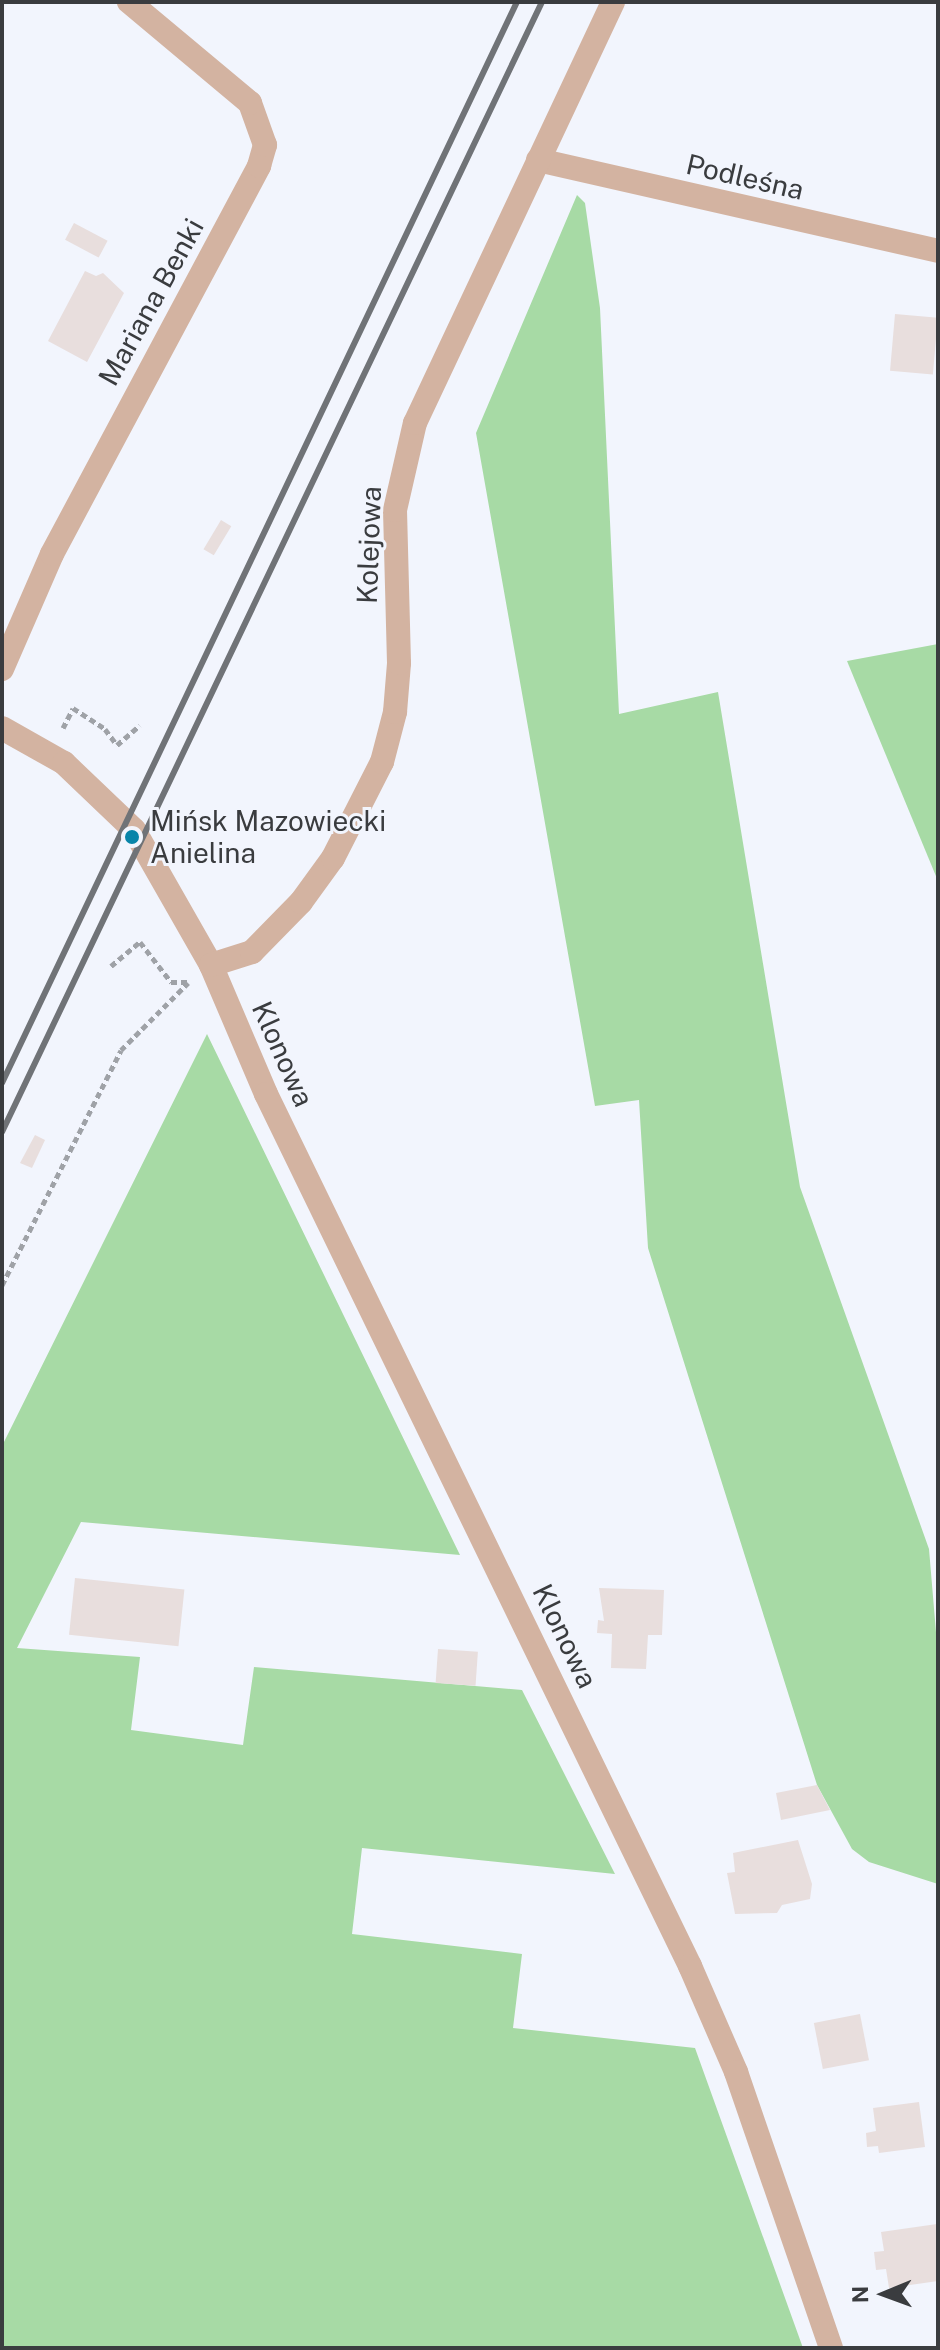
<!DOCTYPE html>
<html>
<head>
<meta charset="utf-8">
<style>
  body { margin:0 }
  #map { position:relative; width:940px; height:2350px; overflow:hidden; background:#f2f5fd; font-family:"Public Sans",sans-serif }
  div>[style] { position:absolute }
  .green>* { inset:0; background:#a7daa5 }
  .building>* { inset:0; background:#e8dedd; transform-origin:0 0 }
  .path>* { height:5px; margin-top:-2.5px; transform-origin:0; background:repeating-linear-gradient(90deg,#9fa2a7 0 6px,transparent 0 10px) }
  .minor>* { height:24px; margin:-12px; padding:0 12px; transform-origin:12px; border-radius:12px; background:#d3b3a1 }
  .rail>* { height:6px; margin:-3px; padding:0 3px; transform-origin:3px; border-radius:3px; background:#707377 }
  .dots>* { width:22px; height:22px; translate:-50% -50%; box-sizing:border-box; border:4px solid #f2f5fd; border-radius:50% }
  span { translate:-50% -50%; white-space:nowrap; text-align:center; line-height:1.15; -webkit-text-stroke:6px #f2f5fd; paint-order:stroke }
  .street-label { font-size:28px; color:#3a3c3f }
  .poi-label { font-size:28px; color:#3a3c3f }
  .left { translate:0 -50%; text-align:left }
  .frame { position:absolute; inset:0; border:4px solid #3a3c3f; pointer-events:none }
  .north { position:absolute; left:844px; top:2254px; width:80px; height:80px; -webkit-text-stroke:6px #f2f5fd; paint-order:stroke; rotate:269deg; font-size:22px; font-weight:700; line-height:32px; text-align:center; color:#3a3c3f }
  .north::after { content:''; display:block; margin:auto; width:28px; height:36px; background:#3a3c3f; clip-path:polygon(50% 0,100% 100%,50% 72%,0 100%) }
</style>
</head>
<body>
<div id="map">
  <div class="green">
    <i style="clip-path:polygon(577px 195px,585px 203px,600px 308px,619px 714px,718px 692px,800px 1187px,929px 1549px,938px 1656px,938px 1884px,869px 1862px,852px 1849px,817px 1785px,648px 1248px,639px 1100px,595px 1106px,476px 433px)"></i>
    <i style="clip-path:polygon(938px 644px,938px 881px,847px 661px)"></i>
    <i style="clip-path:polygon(207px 1034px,460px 1555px,81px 1522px,17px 1648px,140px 1657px,131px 1730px,243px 1745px,254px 1667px,522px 1690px,615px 1874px,362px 1848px,352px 1934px,522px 1954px,513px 2028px,695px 2048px,803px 2348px,2px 2348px,2px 1446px)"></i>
  </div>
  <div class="building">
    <i style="left:74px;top:223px;width:38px;height:19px;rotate:28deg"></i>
    <i style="clip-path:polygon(85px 271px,96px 276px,103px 273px,124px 293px,87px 362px,48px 341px)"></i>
    <i style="left:895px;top:314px;width:43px;height:57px;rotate:5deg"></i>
    <i style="left:221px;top:520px;width:12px;height:34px;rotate:31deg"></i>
    <i style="clip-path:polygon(35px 1135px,45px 1140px,32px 1168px,20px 1163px)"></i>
    <i style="left:75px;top:1578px;width:110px;height:57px;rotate:6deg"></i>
    <i style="clip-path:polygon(599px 1588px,664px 1590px,662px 1635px,648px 1635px,646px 1669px,611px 1668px,612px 1634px,597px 1633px,598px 1620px,604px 1621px)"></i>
    <i style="left:438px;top:1649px;width:40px;height:34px;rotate:4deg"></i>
    <i style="clip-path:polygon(817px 1785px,830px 1810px,781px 1820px,776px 1793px)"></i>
    <i style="clip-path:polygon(798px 1840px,812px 1884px,810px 1899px,782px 1905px,777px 1913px,735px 1914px,727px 1873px,735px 1872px,733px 1853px)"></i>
    <i style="left:860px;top:2014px;width:47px;height:47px;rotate:79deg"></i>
    <i style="clip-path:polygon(919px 2102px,925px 2147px,879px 2153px,878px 2146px,867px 2147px,866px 2133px,876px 2131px,873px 2108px)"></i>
    <i style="clip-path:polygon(937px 2224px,938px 2281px,889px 2288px,886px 2269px,876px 2270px,874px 2252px,884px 2251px,881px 2232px)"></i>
  </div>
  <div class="path">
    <i style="left:63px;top:728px;width:22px;rotate:-63deg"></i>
    <i style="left:73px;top:708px;width:38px;rotate:33deg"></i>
    <i style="left:105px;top:729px;width:20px;rotate:53deg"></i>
    <i style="left:117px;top:745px;width:30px;rotate:-41deg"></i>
    <i style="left:111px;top:966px;width:38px;rotate:-40deg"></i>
    <i style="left:140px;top:942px;width:51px;rotate:52.2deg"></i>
    <i style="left:171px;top:982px;width:17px"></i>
    <i style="left:2px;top:1285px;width:263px;rotate:-63.1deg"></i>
    <i style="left:121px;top:1050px;width:95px;rotate:-45deg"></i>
  </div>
  <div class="minor">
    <i style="left:538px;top:160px;width:410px;rotate:12.8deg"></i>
    <i style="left:2px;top:669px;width:125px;rotate:-66.5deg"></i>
    <i style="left:52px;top:554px;width:440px;rotate:-61.9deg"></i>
    <i style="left:259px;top:166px;width:22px;rotate:-74deg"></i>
    <i style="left:265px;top:145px;width:45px;rotate:-109.7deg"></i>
    <i style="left:250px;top:103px;width:158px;rotate:-140.1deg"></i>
    <i style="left:2px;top:728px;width:71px;rotate:29.4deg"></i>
    <i style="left:64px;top:763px;width:97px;rotate:43.7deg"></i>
    <i style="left:134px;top:830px;width:155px;rotate:60.3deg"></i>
    <i style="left:211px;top:965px;width:140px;rotate:66.9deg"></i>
    <i style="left:266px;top:1094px;width:970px;rotate:64.07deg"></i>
    <i style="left:690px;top:1966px;width:116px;rotate:66.5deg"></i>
    <i style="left:736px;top:2072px;width:292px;rotate:71deg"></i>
    <i style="left:211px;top:965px;width:43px;rotate:-17.6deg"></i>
    <i style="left:252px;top:952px;width:70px;rotate:-45.6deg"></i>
    <i style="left:301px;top:902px;width:54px;rotate:-54deg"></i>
    <i style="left:333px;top:858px;width:108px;rotate:-63deg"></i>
    <i style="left:382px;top:762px;width:52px;rotate:-75.4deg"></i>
    <i style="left:395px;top:712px;width:49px;rotate:-85.3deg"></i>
    <i style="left:399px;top:663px;width:153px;rotate:-91.5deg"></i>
    <i style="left:395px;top:510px;width:89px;rotate:-77.1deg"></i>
    <i style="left:415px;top:423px;width:465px;rotate:-64.8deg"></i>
  </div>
  <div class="rail">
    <i style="left:2px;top:1083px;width:1197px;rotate:-64.53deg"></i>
    <i style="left:2px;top:1132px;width:1252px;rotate:-64.46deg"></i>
  </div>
  <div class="dots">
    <i style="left:132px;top:837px;background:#0985a9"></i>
  </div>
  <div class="street-label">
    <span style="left:745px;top:177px;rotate:13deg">Podleśna</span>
    <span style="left:151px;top:302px;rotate:-61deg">Mariana Benki</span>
    <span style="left:369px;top:545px;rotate:-88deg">Kolejowa</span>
    <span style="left:283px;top:1054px;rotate:66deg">Klonowa</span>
    <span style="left:565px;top:1636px;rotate:64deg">Klonowa</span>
  </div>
  <div class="poi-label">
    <span class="left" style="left:150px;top:837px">Mińsk Mazowiecki<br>Anielina</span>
  </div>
  <div class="frame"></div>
  <div class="north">N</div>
</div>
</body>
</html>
